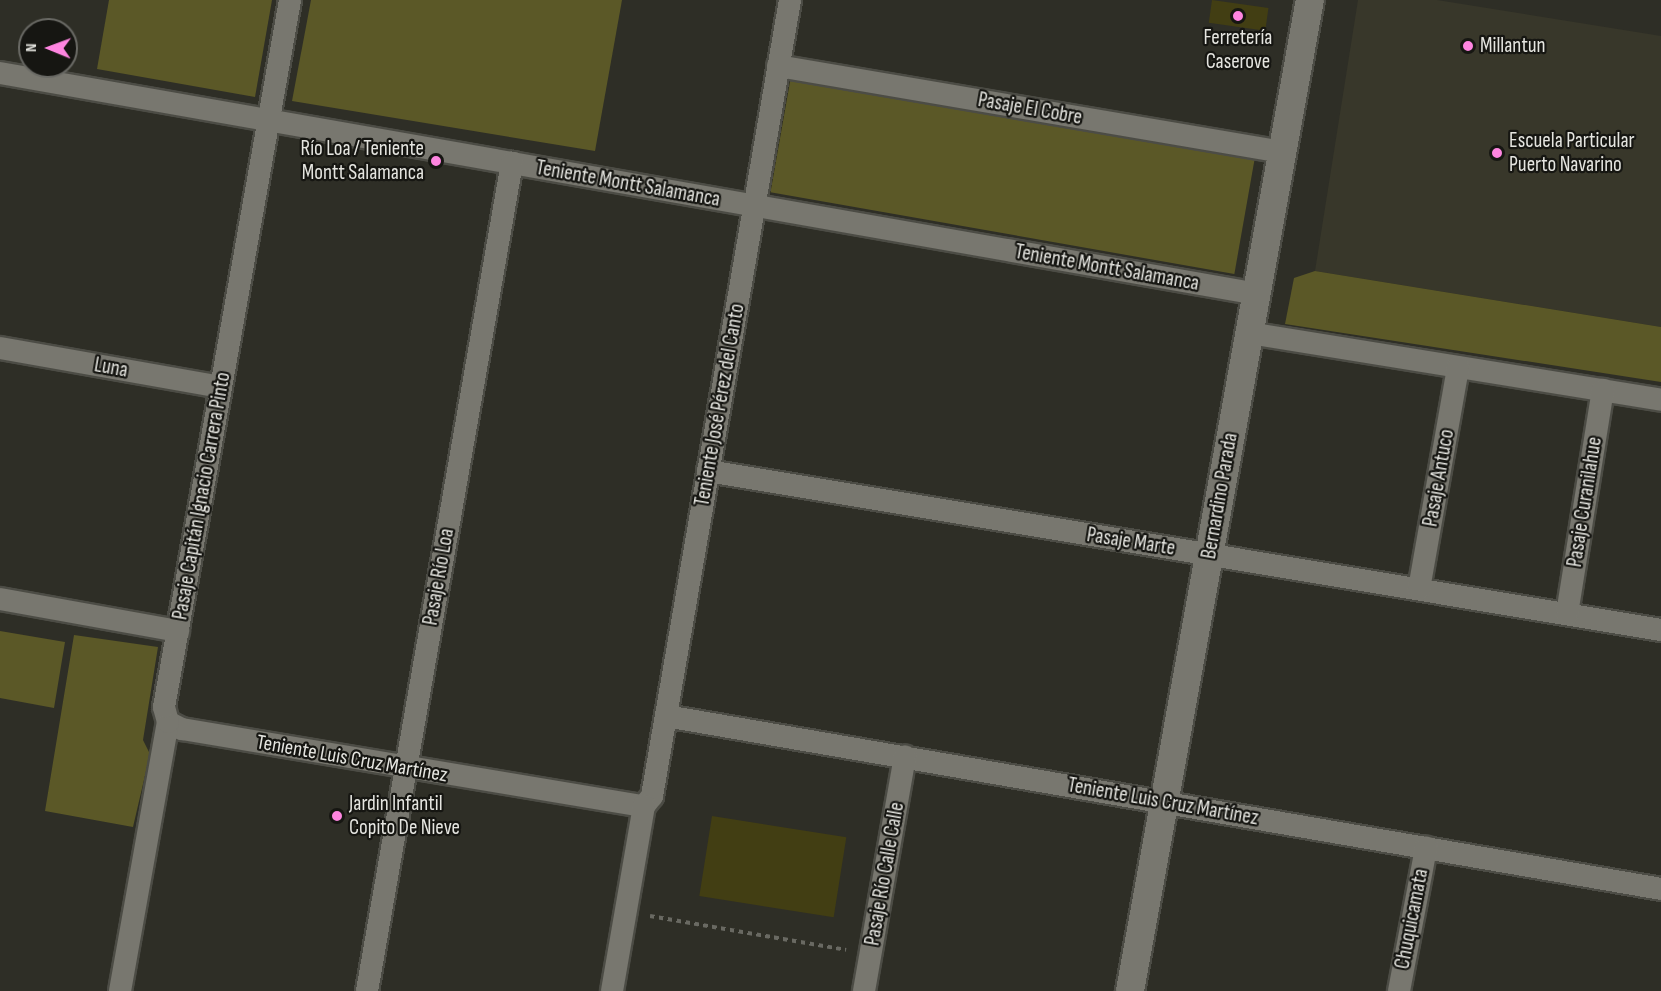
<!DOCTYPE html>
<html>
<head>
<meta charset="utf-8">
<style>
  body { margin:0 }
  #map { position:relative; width:1661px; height:991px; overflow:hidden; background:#2e2e26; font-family:"Sofia Sans Condensed",sans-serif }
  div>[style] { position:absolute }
  .built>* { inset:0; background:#38372a }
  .green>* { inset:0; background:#5b5827; transform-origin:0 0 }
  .building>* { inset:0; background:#423e13; transform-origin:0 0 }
  .path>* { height:4px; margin-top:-2px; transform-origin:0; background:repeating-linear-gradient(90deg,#696962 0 4.5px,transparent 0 9px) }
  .roads { filter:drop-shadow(2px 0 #4c4c45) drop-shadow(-2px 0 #4c4c45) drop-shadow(0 2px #4c4c45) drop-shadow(0 -2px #4c4c45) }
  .minor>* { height:22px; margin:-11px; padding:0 11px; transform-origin:11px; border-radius:11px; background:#78776f }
  .tertiary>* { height:28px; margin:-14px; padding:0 14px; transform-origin:14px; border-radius:14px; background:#78776f }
  .dots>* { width:16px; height:16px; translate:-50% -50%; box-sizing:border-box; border:3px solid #161612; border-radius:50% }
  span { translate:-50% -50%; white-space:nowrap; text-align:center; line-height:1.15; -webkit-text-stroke:4.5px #161612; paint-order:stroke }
  .poi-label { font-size:21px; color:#e5e5e0 }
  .left { translate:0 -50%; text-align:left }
  .right { translate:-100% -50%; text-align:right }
  .street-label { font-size:21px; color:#e5e5e0 }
  .north { position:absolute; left:18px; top:18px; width:60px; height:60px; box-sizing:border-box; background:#161612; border:2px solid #696964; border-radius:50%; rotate:271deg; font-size:16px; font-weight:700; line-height:24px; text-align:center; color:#e5e5e0 }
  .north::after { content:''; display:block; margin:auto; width:21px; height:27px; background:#fe85e0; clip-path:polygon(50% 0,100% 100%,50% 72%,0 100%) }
</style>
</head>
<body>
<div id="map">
  <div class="built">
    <i style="clip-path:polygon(1358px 0,1437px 0,1661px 36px,1661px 327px,1315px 271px)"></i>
  </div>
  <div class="green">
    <i style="clip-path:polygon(109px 0,272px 0,255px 97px,97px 69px)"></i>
    <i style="clip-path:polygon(311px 0,622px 0,595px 151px,292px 101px)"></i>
    <i style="left:791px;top:76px;width:471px;height:118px;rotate:10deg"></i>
    <i style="clip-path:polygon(1315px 271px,1661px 327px,1661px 382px,1285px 324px,1294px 278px)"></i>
    <i style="clip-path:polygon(0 631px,65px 642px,54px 708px,0 698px)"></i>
    <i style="clip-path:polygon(74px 635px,158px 647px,143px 740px,150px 754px,133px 827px,45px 811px)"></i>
  </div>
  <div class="building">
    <i style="left:1212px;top:0;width:57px;height:23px;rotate:8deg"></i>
    <i style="left:712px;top:816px;width:136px;height:81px;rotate:9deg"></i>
  </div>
  <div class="path">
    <i style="left:650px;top:916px;width:199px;rotate:9.8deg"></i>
  </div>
  <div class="roads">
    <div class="minor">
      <i style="left:778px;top:66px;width:511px;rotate:9.68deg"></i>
      <i style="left:0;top:73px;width:1276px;rotate:9.97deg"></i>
      <i style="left:1249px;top:333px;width:417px;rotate:9.2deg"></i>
      <i style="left:0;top:348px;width:224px;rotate:10deg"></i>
      <i style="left:708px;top:471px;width:966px;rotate:9.47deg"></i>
      <i style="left:1419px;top:589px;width:225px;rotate:-80deg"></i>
      <i style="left:0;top:599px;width:181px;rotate:10.2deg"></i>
      <i style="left:1567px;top:614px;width:227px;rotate:-80.9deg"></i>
      <i style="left:666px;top:716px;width:1010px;rotate:9.86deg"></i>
      <i style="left:168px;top:722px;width:16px;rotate:27deg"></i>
      <i style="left:182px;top:729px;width:468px;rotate:9.5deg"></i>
      <i style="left:644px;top:806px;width:13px;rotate:-51deg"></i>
      <i style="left:652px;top:796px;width:808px;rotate:-80.16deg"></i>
      <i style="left:120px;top:991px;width:273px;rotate:-79.9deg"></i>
      <i style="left:168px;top:722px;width:16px;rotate:-105deg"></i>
      <i style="left:164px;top:707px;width:718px;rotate:-79.89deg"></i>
      <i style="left:367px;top:991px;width:841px;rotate:-80.07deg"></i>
      <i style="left:612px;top:991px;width:188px;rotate:-80.2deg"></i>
      <i style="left:864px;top:991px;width:238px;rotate:-80.1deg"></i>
      <i style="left:1399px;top:991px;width:146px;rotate:-79.3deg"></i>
    </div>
    <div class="tertiary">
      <i style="left:1130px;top:991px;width:1007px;rotate:-79.71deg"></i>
    </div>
  </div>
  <div class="dots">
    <i style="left:1238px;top:16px;background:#fe85e0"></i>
    <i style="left:1468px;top:46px;background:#fe85e0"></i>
    <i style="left:1497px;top:153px;background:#fe85e0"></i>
    <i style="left:436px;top:161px;background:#fe85e0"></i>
    <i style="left:337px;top:816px;background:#fe85e0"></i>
  </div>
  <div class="poi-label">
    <span style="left:1238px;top:50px">Ferretería<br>Caserove</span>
    <span class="left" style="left:1480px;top:46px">Millantun</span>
    <span class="left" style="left:1509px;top:153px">Escuela Particular<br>Puerto Navarino</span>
    <span class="right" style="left:424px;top:161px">Río Loa / Teniente<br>Montt Salamanca</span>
    <span class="left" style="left:349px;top:816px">Jardin Infantil<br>Copito De Nieve</span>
  </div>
  <div class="street-label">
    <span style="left:1030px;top:109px;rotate:10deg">Pasaje El Cobre</span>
    <span style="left:628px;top:184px;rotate:10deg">Teniente Montt Salamanca</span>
    <span style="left:1107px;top:268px;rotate:10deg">Teniente Montt Salamanca</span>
    <span style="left:111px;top:368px;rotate:10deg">Luna</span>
    <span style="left:720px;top:405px;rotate:-80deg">Teniente José Pérez del Canto</span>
    <span style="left:1439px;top:478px;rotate:-80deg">Pasaje Antuco</span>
    <span style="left:202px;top:496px;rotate:-80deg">Pasaje Capitán Ignacio Carrera Pinto</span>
    <span style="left:1220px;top:496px;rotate:-80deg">Bernardino Parada</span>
    <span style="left:1585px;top:502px;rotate:-81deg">Pasaje Curanilahue</span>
    <span style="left:1131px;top:542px;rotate:9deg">Pasaje Marte</span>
    <span style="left:439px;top:577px;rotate:-80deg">Pasaje Río Loa</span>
    <span style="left:352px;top:759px;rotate:10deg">Teniente Luis Cruz Martínez</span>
    <span style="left:1163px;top:802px;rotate:10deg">Teniente Luis Cruz Martínez</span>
    <span style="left:885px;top:874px;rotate:-80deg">Pasaje Río Calle Calle</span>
    <span style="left:1412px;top:919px;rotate:-79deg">Chuquicamata</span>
  </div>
  <div class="north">N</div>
</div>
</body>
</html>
